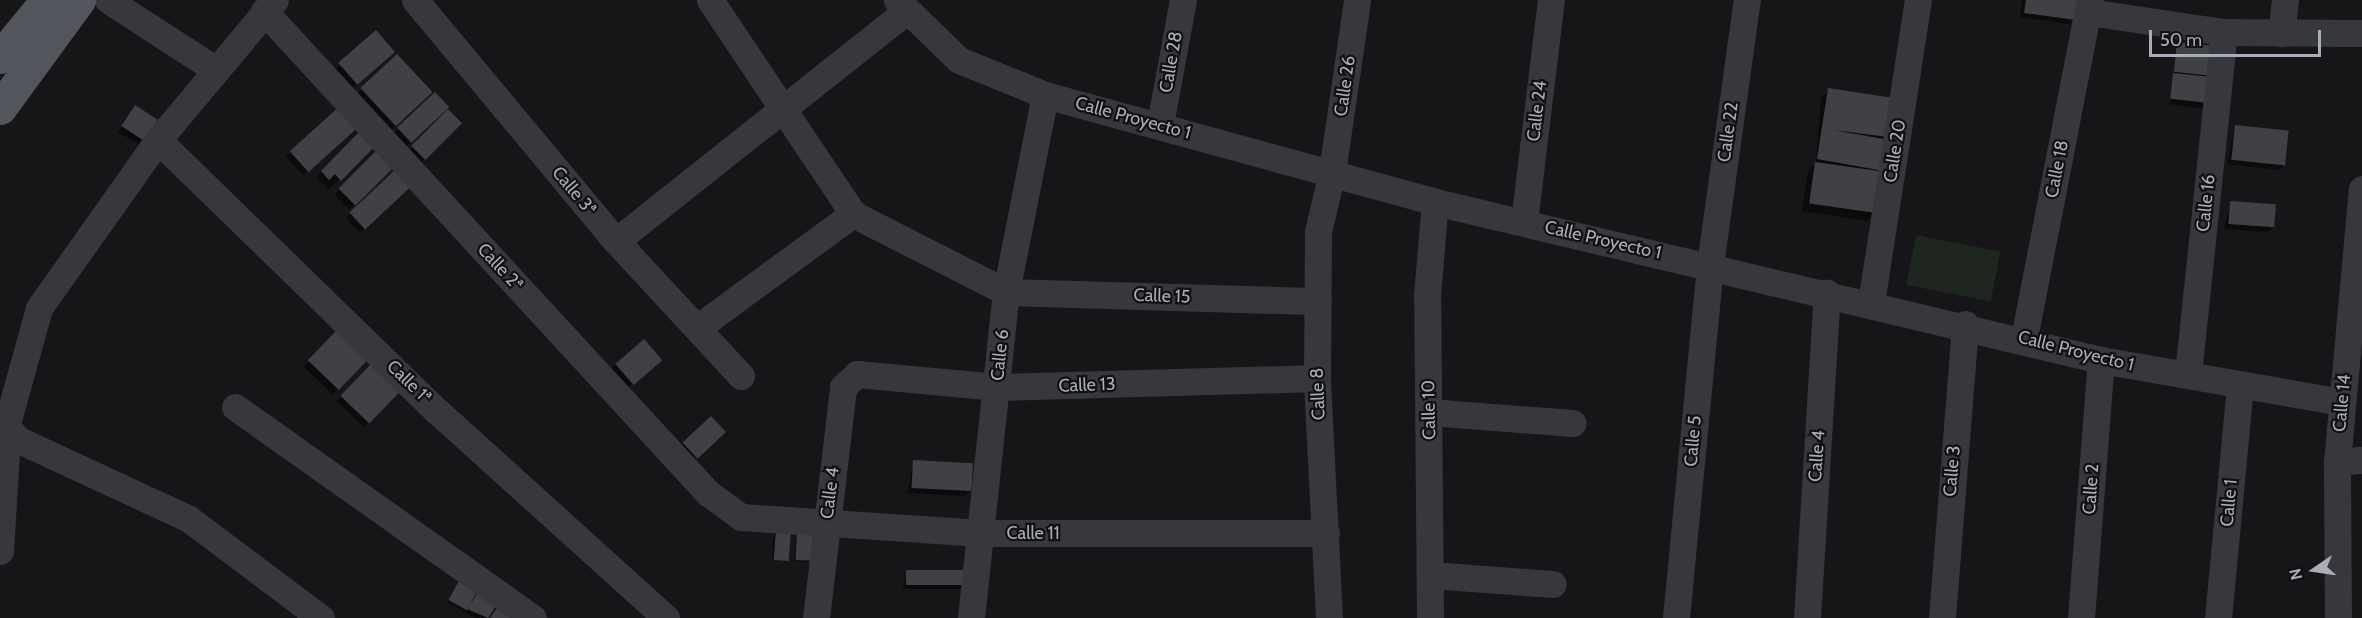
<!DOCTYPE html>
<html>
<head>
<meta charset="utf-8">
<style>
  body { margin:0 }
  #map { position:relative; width:2362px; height:618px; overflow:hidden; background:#161618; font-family:Cabin,sans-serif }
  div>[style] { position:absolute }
  .green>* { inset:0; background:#1e261f; transform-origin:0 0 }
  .shadow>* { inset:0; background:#0007; transform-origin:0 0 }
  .building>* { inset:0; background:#404145; transform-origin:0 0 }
  .minor>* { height:27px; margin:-13.5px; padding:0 13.5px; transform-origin:13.5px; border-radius:13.5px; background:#37383d }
  .primary>* { height:33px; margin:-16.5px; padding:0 16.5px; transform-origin:16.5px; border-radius:16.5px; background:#53555c }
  span { translate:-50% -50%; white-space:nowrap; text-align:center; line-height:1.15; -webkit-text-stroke:4.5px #111113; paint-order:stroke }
  .street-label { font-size:18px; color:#a8adb8 }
  .north { position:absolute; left:2284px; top:540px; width:60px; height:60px; -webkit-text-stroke:4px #111113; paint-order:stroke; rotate:257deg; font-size:16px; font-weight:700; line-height:24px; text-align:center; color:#a8adb8 }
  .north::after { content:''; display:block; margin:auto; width:21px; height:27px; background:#a8adb8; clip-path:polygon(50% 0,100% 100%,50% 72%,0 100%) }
  .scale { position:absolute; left:2149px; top:30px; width:172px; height:27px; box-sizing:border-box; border:3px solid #a8adb8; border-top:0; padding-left:8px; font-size:18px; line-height:21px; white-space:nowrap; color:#a8adb8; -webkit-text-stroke:4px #111113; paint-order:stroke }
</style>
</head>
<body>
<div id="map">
  <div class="green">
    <i style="left:1916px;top:235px;width:86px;height:51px;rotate:11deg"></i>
  </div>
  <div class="shadow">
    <i style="clip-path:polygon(2022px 0,2077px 0,2075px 19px,2069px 24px,2020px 17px)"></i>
    <i style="left:376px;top:33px;width:25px;height:54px;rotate:48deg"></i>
    <i style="left:2178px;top:44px;width:35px;height:61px;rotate:7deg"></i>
    <i style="left:397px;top:56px;width:50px;height:59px;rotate:47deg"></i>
    <i style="clip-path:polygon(1829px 90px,1891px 100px,1875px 213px,1867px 221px,1802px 211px,1808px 171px,1816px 164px,1821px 98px)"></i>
    <i style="clip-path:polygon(435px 94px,460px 123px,420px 164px,408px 152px,442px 118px,405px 147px,393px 134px)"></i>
    <i style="clip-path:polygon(135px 107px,143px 139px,138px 144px,118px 132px)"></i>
    <i style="left:341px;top:107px;width:25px;height:74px;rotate:48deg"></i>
    <i style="clip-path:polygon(2235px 127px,2284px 165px,2278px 170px,2227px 164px)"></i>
    <i style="left:360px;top:133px;width:18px;height:62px;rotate:45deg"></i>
    <i style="left:376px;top:153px;width:21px;height:59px;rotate:45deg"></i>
    <i style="left:394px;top:173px;width:21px;height:66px;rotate:47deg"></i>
    <i style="clip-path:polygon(2231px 202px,2273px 227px,2268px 232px,2224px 229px)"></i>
    <i style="left:337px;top:332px;width:40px;height:48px;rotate:44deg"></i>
    <i style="clip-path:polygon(616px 364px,655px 365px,627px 388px,611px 369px)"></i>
    <i style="left:371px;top:366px;width:37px;height:49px;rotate:44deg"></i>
    <i style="left:711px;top:418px;width:19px;height:45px;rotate:47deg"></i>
    <i style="clip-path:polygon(914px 461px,970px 491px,965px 496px,907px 493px)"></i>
    <i style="left:790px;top:531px;width:29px;height:16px;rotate:94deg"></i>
    <i style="clip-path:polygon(797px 534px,811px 560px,809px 562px,794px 561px)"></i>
    <i style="clip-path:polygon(907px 572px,968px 572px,963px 589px,902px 589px)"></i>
    <i style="clip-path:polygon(458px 583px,471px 601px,479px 592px,496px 603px,486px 618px,475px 618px,447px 602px)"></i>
  </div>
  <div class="building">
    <i style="clip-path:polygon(2026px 0,2079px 0,2076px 20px,2024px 13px)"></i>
    <i style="left:376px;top:30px;width:29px;height:50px;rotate:49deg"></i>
    <i style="left:2177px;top:42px;width:37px;height:30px;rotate:6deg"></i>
    <i style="left:397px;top:54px;width:52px;height:50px;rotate:47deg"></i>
    <i style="left:2173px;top:73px;width:37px;height:26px;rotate:6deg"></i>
    <i style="clip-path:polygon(1828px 88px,1893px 98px,1888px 137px,1833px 130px,1889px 140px,1884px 171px,1817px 159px)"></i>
    <i style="left:435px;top:92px;width:21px;height:52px;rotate:47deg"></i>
    <i style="left:135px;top:105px;width:27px;height:25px;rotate:33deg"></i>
    <i style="left:341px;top:105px;width:28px;height:69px;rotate:48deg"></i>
    <i style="left:448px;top:109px;width:20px;height:52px;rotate:45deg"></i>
    <i style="left:2235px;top:125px;width:54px;height:35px;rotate:6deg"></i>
    <i style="clip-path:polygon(360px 131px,375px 146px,341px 181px,335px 174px,329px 180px,321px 171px)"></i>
    <i style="left:376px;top:151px;width:24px;height:53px;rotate:45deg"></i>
    <i style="left:1815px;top:162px;width:68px;height:42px;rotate:8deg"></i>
    <i style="left:394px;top:171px;width:23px;height:61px;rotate:47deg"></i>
    <i style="left:2230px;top:201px;width:46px;height:23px;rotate:4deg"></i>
    <i style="left:337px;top:330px;width:43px;height:42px;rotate:44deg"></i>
    <i style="left:644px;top:339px;width:28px;height:38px;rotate:49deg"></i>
    <i style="left:371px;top:364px;width:40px;height:44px;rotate:44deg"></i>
    <i style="left:711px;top:416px;width:22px;height:39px;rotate:47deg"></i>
    <i style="left:913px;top:460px;width:60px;height:28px;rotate:3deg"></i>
    <i style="left:776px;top:528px;width:15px;height:32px;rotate:4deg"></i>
    <i style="left:797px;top:532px;width:17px;height:28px;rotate:3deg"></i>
    <i style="left:906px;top:570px;width:64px;height:15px"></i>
    <i style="left:460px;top:579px;width:21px;height:24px;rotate:29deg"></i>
    <i style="clip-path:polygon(479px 591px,498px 603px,488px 618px,467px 609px)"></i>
    <i style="clip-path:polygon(500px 604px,519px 618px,490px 618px)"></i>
  </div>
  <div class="minor">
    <i style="left:108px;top:0;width:129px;rotate:32.9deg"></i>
    <i style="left:415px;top:0;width:314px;rotate:50.2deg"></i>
    <i style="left:616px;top:241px;width:184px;rotate:47.2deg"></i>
    <i style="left:710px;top:0;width:257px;rotate:56.2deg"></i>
    <i style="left:853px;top:214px;width:172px;rotate:27deg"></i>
    <i style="left:1006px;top:292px;width:312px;rotate:1.7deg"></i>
    <i style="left:897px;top:0;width:86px;rotate:44.1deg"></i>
    <i style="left:959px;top:60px;width:93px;rotate:22.1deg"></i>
    <i style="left:1045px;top:95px;width:404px;rotate:15.3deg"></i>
    <i style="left:1435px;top:202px;width:684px;rotate:13.35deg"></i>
    <i style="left:2101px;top:360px;width:244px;rotate:9.9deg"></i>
    <i style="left:264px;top:11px;width:655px;rotate:47.35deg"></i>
    <i style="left:708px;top:493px;width:41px;rotate:36deg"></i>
    <i style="left:741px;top:517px;width:241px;rotate:3.8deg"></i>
    <i style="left:981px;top:533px;width:345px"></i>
    <i style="left:2088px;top:12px;width:137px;rotate:8.4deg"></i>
    <i style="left:2224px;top:32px;width:138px;rotate:0.4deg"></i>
    <i style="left:2281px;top:33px;width:33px;rotate:-83deg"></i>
    <i style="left:1160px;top:124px;width:126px;rotate:-79.5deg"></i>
    <i style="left:158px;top:140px;width:389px;rotate:44.2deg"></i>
    <i style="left:437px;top:411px;width:309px;rotate:42.1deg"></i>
    <i style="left:1524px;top:222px;width:224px;rotate:-83.1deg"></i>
    <i style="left:616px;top:241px;width:369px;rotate:-38.4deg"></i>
    <i style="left:1871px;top:303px;width:307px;rotate:-81.2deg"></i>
    <i style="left:697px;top:328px;width:193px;rotate:-36.2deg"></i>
    <i style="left:2024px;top:338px;width:344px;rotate:-79deg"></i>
    <i style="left:2188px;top:374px;width:344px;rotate:-84deg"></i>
    <i style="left:235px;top:407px;width:365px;rotate:35.3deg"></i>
    <i style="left:1429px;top:412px;width:144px;rotate:4.4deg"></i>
    <i style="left:11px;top:432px;width:11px;rotate:45deg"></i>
    <i style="left:19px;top:440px;width:187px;rotate:24.9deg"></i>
    <i style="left:189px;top:519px;width:165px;rotate:36.9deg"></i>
    <i style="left:2337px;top:462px;width:25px;rotate:-5deg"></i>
    <i style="left:0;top:551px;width:131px;rotate:-86.5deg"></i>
    <i style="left:8px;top:420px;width:116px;rotate:-74.5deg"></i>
    <i style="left:39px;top:308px;width:206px;rotate:-54.7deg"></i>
    <i style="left:158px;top:140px;width:182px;rotate:-50.1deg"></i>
    <i style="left:1430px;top:575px;width:123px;rotate:4.2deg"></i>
    <i style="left:816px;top:618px;width:233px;rotate:-83.3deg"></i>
    <i style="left:843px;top:387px;width:19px;rotate:-43deg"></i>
    <i style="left:857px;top:374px;width:141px;rotate:5.3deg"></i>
    <i style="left:997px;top:387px;width:320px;rotate:-1.6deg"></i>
    <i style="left:971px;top:618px;width:328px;rotate:-83.9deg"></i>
    <i style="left:1006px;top:292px;width:201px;rotate:-78.8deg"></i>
    <i style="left:1329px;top:618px;width:240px;rotate:-92.9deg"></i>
    <i style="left:1317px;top:378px;width:146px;rotate:-89.6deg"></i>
    <i style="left:1318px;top:232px;width:62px;rotate:-76.9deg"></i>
    <i style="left:1332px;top:172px;width:174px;rotate:-81.7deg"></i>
    <i style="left:1430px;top:618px;width:323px;rotate:-90.5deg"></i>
    <i style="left:1427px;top:295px;width:93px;rotate:-85.1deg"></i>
    <i style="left:1676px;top:618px;width:355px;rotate:-84.5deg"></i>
    <i style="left:1710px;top:265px;width:268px;rotate:-82.1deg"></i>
    <i style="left:1807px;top:618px;width:326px;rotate:-86.5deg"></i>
    <i style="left:1942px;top:618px;width:295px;rotate:-85.5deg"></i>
    <i style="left:2081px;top:618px;width:259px;rotate:-85.6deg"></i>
    <i style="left:2218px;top:618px;width:232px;rotate:-84.6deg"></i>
    <i style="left:2338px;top:618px;width:156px;rotate:-90.4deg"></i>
    <i style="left:2337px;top:462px;width:274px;rotate:-84.8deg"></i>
  </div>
  <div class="primary">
    <i style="left:0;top:57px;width:74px;rotate:-50.5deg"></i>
    <i style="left:0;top:108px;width:134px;rotate:-53.8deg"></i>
  </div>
  <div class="street-label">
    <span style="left:1171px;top:62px;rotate:-80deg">Calle 28</span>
    <span style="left:1345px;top:86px;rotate:-82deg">Calle 26</span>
    <span style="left:1537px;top:111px;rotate:-83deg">Calle 24</span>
    <span style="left:1133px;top:118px;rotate:15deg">Calle Proyecto 1</span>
    <span style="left:1728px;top:132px;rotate:-82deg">Calle 22</span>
    <span style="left:1895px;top:151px;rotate:-81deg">Calle 20</span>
    <span style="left:2057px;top:169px;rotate:-79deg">Calle 18</span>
    <span style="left:574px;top:191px;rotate:50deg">Calle 3ª</span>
    <span style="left:2206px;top:203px;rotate:-84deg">Calle 16</span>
    <span style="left:1603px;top:240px;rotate:13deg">Calle Proyecto 1</span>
    <span style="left:500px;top:267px;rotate:47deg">Calle 2ª</span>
    <span style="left:1162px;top:296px;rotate:2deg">Calle 15</span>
    <span style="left:2076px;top:351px;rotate:14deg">Calle Proyecto 1</span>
    <span style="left:1000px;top:355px;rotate:-84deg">Calle 6</span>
    <span style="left:409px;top:382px;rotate:44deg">Calle 1ª</span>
    <span style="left:1087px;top:385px;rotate:-2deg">Calle 13</span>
    <span style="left:1318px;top:394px;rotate:-92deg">Calle 8</span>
    <span style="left:2342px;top:403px;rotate:-85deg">Calle 14</span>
    <span style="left:1429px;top:410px;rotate:-91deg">Calle 10</span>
    <span style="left:1693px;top:441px;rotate:-85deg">Calle 5</span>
    <span style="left:1817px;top:456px;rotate:-86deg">Calle 4</span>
    <span style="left:1952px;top:471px;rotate:-85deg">Calle 3</span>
    <span style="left:2091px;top:489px;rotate:-86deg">Calle 2</span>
    <span style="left:830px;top:493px;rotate:-83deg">Calle 4</span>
    <span style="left:2229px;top:503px;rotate:-85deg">Calle 1</span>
    <span style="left:1033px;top:533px">Calle 11</span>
  </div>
  <div class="north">N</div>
  <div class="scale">50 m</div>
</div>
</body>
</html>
